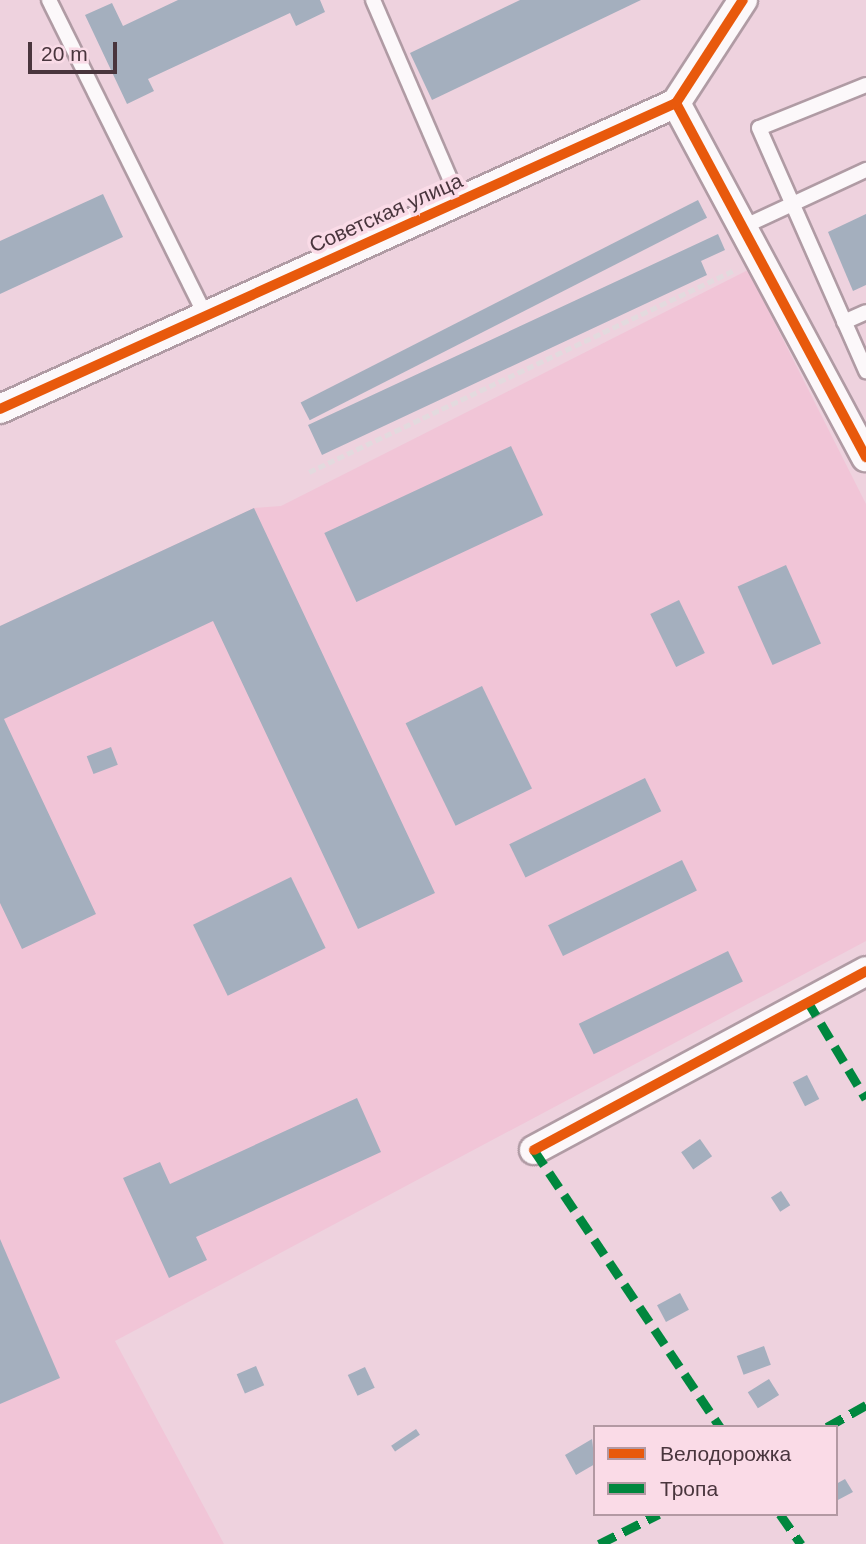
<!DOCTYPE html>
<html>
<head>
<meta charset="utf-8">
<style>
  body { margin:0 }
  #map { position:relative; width:866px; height:1544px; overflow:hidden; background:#eed2de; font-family:Helvetica,sans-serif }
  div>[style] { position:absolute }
  .built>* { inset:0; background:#f1c5d7 }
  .building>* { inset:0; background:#a4afbe; transform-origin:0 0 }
  .path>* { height:4.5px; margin-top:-2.25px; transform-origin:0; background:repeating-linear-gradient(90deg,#e3dade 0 7px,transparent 0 10.5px) }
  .roads { filter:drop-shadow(2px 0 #b09ba4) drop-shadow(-2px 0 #b09ba4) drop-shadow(0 2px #b09ba4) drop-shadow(0 -2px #b09ba4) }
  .lane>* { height:14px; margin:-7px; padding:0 7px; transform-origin:7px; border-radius:7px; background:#fcf8fa }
  .street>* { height:28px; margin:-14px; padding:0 14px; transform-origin:14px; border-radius:14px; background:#fcf8fa }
  .quiet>* { height:9px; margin-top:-4.5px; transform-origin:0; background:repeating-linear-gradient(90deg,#00873e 0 18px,transparent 0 27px) }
  .cycleway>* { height:10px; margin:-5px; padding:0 5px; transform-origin:5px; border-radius:5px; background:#e8590c }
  span { translate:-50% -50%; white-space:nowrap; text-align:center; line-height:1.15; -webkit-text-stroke:7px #fadbe7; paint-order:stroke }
  .street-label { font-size:21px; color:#49353d }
  .legend { position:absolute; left:593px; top:1425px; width:245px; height:91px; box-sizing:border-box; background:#fadbe7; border:2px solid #b399a3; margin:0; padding:9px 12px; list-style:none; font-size:21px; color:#49353d }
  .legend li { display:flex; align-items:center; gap:14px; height:35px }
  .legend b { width:35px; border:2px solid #b399a3 }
  .scale { position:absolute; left:28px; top:42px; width:89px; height:32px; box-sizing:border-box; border:4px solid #49353d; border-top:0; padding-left:9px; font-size:21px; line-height:24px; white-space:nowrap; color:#49353d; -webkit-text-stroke:5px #fadbe7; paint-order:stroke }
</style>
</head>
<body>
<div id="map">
  <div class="built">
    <i style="clip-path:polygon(748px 270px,866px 504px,866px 941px,115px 1341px,224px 1544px,0 1544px,0 626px,254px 508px,281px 506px)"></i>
  </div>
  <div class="building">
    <i style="clip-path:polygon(178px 0,320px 0,325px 12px,296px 26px,290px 13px,148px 79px,154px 91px,127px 104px,85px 15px,112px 3px,123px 26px)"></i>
    <i style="clip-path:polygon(520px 0,641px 0,432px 100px,410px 53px)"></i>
    <i style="clip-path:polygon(103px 194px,123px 237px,0 294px,0 241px)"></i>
    <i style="left:698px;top:200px;width:20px;height:446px;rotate:63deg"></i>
    <i style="clip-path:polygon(866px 214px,866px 285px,853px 291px,828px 232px)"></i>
    <i style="clip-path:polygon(718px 234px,725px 250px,701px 261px,707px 275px,322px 455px,308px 425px)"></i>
    <i style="left:511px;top:446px;width:76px;height:206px;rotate:65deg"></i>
    <i style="clip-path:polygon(254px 508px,435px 893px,358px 929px,213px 621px,4px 719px,96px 914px,22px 949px,0 903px,0 626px)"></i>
    <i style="left:786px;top:565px;width:86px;height:53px;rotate:66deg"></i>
    <i style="left:679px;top:600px;width:59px;height:32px;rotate:64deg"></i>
    <i style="left:482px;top:686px;width:114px;height:85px;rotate:64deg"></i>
    <i style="left:111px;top:747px;width:19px;height:26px;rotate:69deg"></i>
    <i style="left:645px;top:778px;width:37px;height:151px;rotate:64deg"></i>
    <i style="left:682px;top:860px;width:34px;height:149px;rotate:64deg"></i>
    <i style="left:291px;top:877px;width:79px;height:109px;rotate:64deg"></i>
    <i style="left:728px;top:951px;width:34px;height:166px;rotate:64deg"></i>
    <i style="left:807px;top:1075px;width:27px;height:16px;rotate:63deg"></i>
    <i style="clip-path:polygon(357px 1098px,381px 1152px,196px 1237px,207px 1260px,169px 1278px,123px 1178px,160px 1162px,170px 1184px)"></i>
    <i style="left:700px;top:1139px;width:21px;height:23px;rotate:55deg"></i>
    <i style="left:781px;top:1191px;width:17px;height:12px;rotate:57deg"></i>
    <i style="clip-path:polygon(0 1239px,60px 1378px,0 1404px)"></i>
    <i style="left:680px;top:1293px;width:19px;height:26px;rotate:62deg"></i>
    <i style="left:764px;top:1346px;width:20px;height:29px;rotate:70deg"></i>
    <i style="left:256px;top:1366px;width:21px;height:21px;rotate:67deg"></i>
    <i style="left:365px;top:1367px;width:23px;height:19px;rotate:65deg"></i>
    <i style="left:769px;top:1379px;width:19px;height:25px;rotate:58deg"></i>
    <i style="left:416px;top:1429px;width:7px;height:30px;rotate:56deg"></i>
    <i style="clip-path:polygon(592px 1439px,595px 1464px,576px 1475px,565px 1455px)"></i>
    <i style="clip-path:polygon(845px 1479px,853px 1492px,836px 1501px,836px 1484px)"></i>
  </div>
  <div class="path">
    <i style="left:309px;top:472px;width:471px;rotate:-25.4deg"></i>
  </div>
  <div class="roads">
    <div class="lane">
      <i style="left:49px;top:0;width:351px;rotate:63.6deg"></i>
      <i style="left:373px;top:0;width:220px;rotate:66.7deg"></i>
      <i style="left:866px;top:85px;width:115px;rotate:158.1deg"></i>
      <i style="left:759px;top:128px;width:266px;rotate:66.2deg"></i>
      <i style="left:743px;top:227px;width:136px;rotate:-24.9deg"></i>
      <i style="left:844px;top:322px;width:24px;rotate:-24deg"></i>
    </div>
    <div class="street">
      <i style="left:676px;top:103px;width:402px;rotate:61.8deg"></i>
      <i style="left:0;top:409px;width:742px;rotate:-24.35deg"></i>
      <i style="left:676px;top:103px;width:123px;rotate:-57deg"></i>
      <i style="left:534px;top:1150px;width:377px;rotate:-28.3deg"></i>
    </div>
  </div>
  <div class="quiet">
    <i style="left:807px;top:1000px;width:115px;rotate:59.2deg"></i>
    <i style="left:534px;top:1150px;width:334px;rotate:56.1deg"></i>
    <i style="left:827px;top:1427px;width:45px;rotate:-29.4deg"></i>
    <i style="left:780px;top:1514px;width:37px;rotate:55deg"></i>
    <i style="left:599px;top:1544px;width:67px;rotate:-26.6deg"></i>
  </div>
  <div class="cycleway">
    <i style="left:676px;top:103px;width:402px;rotate:61.8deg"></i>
    <i style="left:0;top:409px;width:742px;rotate:-24.35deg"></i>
    <i style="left:676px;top:103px;width:123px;rotate:-57deg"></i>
    <i style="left:534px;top:1150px;width:377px;rotate:-28.3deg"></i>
  </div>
  <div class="street-label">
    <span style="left:386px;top:213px;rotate:-24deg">Советская улица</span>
  </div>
  <ul class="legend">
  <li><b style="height:9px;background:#e8590c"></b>Велодорожка</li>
  <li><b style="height:9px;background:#00873e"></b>Тропа</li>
  </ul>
  <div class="scale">20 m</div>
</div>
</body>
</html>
